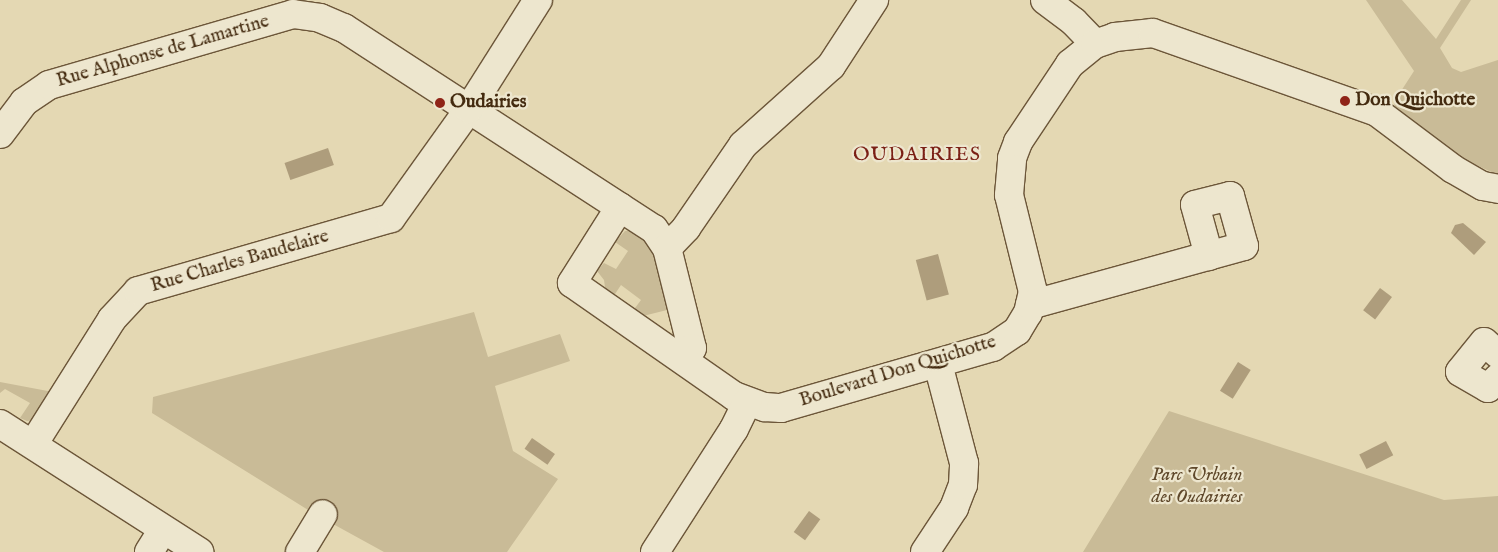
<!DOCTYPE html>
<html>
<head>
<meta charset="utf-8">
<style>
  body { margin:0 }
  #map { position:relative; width:1498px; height:552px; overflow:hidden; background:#e4d8b3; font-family:"IM FELL English",serif }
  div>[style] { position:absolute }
  .green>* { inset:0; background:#c9bb97 }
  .water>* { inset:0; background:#ae9d7c; transform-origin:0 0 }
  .roads { filter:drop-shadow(1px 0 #6c5639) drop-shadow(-1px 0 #6c5639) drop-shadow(0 1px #6c5639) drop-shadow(0 -1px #6c5639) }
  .minor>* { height:28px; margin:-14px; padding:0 14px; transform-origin:14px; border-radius:14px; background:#ede6ce }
  .dots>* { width:14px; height:14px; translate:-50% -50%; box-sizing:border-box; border:2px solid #ede6ce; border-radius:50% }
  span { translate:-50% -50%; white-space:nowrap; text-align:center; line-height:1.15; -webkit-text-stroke:4.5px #ede6ce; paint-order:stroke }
  .street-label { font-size:19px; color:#442b10 }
  .poi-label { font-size:19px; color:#442b10; font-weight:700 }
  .left { translate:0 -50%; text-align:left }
  .park-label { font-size:19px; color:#5f482b; font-style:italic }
  .neighbourhood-label { font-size:20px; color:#7a1f14; letter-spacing:1px }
</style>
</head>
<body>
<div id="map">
  <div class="green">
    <i style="clip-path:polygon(1366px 0,1402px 0,1436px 39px,1461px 0,1471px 0,1440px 48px,1452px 68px,1461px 72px,1498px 60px,1498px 175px,1452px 154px,1396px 113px,1394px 102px,1414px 71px)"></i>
    <i style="clip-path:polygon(636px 230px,654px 243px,671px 309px,639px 317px,632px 312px,641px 300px,621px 285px,611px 300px,606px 295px,604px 280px,597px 271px,604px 263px,616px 269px,628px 251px,615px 242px,625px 231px)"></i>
    <i style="clip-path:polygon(474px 312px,488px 357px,560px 334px,570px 361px,495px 386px,513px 451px,558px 479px,507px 552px,384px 552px,313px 513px,152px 413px,153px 397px)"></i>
    <i style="clip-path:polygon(0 382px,53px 392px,37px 420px,27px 421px,20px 418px,30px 403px,5px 389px,0 393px)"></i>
    <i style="clip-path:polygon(1169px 411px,1444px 500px,1498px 496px,1498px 552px,1083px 552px)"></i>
  </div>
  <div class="water">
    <i style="left:328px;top:148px;width:18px;height:46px;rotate:71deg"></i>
    <i style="clip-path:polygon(1463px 223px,1486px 242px,1474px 255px,1451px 233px,1455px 225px)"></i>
    <i style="left:938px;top:254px;width:42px;height:23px;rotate:75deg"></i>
    <i style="left:1380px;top:288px;width:15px;height:28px;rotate:37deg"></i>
    <i style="left:1238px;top:362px;width:15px;height:34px;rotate:32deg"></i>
    <i style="left:532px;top:438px;width:28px;height:13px;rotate:35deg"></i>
    <i style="left:1386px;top:441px;width:16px;height:30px;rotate:63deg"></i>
    <i style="left:809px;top:511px;width:14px;height:26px;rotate:36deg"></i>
  </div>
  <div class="roads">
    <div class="minor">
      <i style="left:1045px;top:0;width:36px;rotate:37deg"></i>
      <i style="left:1074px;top:22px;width:30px;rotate:46deg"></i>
      <i style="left:0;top:134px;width:40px;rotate:-53deg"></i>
      <i style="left:24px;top:102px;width:30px;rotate:-34deg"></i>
      <i style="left:49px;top:85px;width:254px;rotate:-16.2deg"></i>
      <i style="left:293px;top:14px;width:27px;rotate:8deg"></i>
      <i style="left:320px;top:18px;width:26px;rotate:23deg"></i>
      <i style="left:344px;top:28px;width:369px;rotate:33deg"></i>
      <i style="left:654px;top:229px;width:23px;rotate:56deg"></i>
      <i style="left:667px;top:248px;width:103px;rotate:76deg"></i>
      <i style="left:692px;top:348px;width:13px;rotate:122deg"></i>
      <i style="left:620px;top:207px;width:90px;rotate:122.3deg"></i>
      <i style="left:572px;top:283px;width:198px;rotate:34.9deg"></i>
      <i style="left:734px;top:396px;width:33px;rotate:20deg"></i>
      <i style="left:765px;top:407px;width:16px;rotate:4deg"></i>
      <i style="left:781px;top:408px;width:221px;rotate:-16.1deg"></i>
      <i style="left:993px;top:347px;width:29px;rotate:-34deg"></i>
      <i style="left:1017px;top:331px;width:21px;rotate:-59deg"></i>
      <i style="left:1028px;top:313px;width:22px;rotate:-77deg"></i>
      <i style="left:1033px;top:292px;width:100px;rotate:-103.9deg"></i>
      <i style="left:1009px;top:195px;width:37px;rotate:-85deg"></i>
      <i style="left:1012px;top:158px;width:17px;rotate:-69deg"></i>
      <i style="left:1018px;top:142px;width:94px;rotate:-56.3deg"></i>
      <i style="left:1070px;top:64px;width:32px;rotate:-39deg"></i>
      <i style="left:1095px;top:44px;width:21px;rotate:-19deg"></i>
      <i style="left:1115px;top:37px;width:38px;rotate:-6deg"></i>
      <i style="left:1153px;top:33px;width:238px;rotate:19.4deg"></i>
      <i style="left:1377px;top:112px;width:95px;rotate:36.9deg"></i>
      <i style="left:1453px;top:169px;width:34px;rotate:30deg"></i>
      <i style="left:1483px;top:186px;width:15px;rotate:11deg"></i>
      <i style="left:667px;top:248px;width:28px;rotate:-46deg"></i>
      <i style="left:686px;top:228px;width:101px;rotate:-55.5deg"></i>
      <i style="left:743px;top:145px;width:118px;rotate:-41.9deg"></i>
      <i style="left:831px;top:66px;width:79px;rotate:-56.9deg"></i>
      <i style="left:1030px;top:305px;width:222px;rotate:-15.4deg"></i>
      <i style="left:1244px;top:246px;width:52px;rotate:-105.6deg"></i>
      <i style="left:1230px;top:196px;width:36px;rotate:166deg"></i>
      <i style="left:1195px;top:205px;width:53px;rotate:74.6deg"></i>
      <i style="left:1498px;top:354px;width:18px;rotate:-139deg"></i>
      <i style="left:1484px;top:342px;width:38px;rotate:129deg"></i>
      <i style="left:1460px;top:372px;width:32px;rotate:30deg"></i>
      <i style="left:1488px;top:388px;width:14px;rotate:-45deg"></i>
      <i style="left:0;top:424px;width:237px;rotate:32.7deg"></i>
      <i style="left:34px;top:443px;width:146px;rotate:-57.8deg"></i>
      <i style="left:112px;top:319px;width:38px;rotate:-47deg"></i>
      <i style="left:138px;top:291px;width:263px;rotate:-16.1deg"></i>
      <i style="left:391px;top:218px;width:134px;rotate:-54.4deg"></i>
      <i style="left:469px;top:109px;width:129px;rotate:-57.7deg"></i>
      <i style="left:149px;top:552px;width:26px;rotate:-58deg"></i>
      <i style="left:300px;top:552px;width:44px;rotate:-58.8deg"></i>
      <i style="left:655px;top:552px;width:146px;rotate:-57.3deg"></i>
      <i style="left:734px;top:429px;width:30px;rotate:-64deg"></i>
      <i style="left:925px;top:552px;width:53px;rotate:-56.6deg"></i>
      <i style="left:954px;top:508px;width:25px;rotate:-69deg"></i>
      <i style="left:963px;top:485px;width:22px;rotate:-87deg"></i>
      <i style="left:964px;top:463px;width:102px;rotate:-104.7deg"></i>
    </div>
  </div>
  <div class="dots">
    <i style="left:1345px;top:101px;background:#8f2418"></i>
    <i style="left:440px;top:103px;background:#8f2418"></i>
  </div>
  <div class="street-label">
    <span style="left:163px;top:52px;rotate:-16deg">Rue Alphonse de Lamartine</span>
    <span style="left:240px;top:262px;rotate:-16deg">Rue Charles Baudelaire</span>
    <span style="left:898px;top:372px;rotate:-17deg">Boulevard Don Quichotte</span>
  </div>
  <div class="poi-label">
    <span class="left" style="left:1355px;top:101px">Don Quichotte</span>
    <span class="left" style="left:450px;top:103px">Oudairies</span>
  </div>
  <div class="park-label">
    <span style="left:1197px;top:487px">Parc Urbain<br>des Oudairies</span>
  </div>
  <div class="neighbourhood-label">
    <span style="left:917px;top:154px">OUDAIRIES</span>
  </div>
</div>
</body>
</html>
